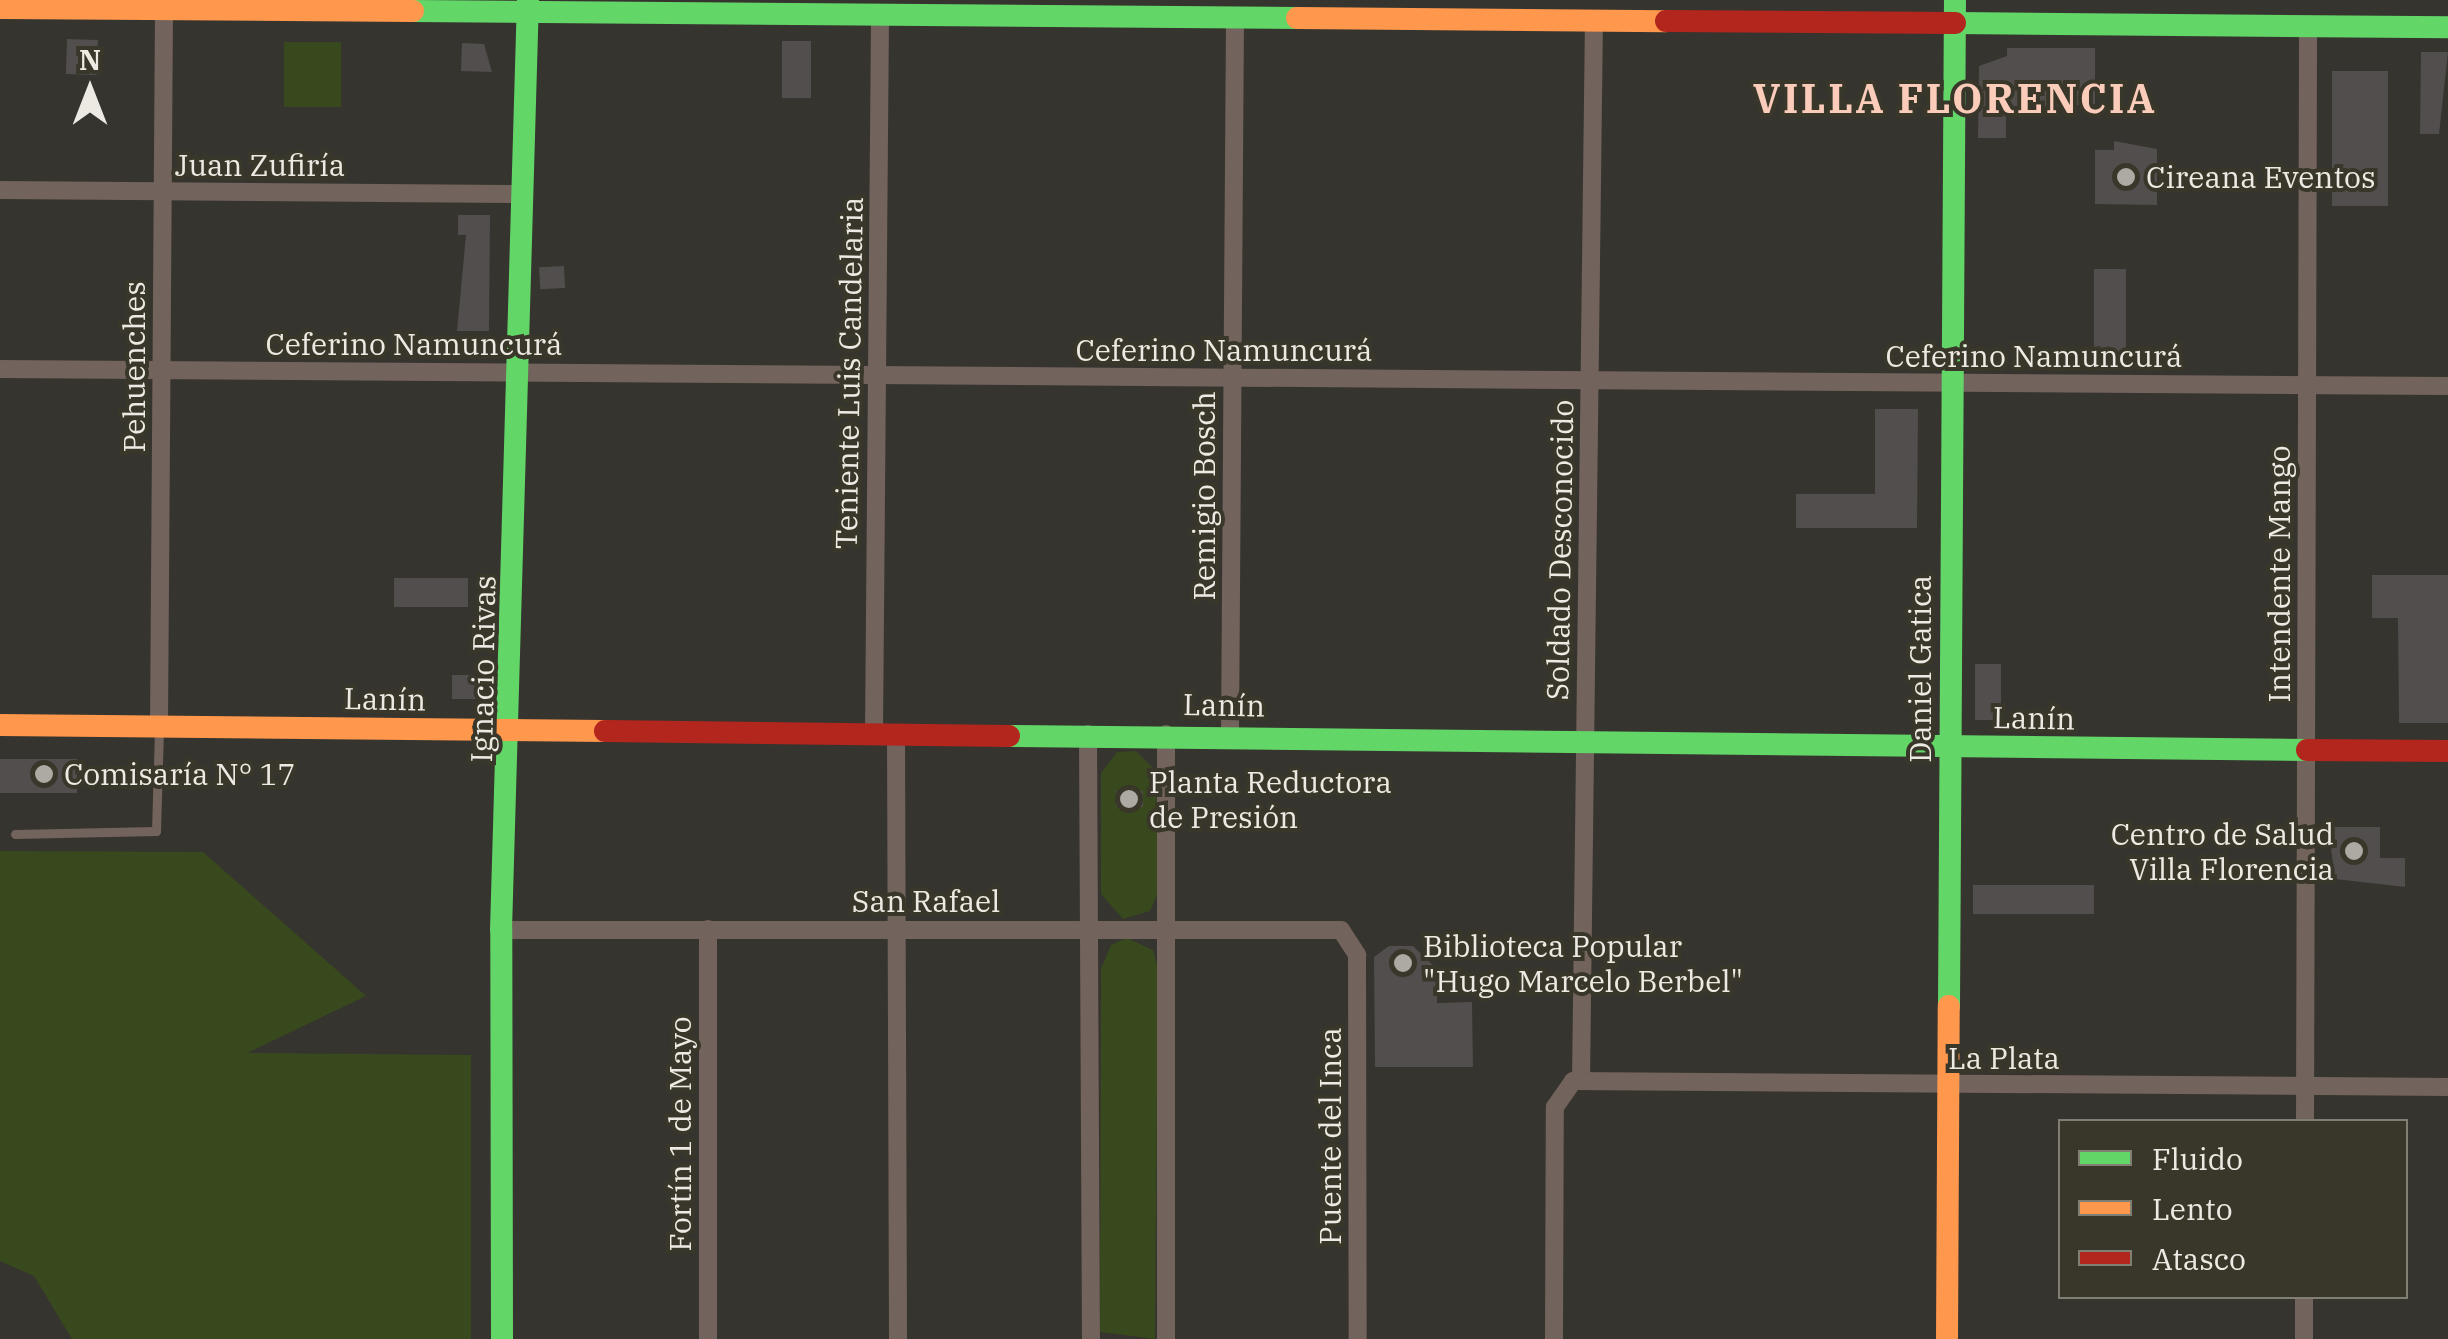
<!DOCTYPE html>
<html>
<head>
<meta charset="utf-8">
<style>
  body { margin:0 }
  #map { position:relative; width:2448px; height:1339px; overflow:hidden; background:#36342e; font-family:"IBM Plex Serif",serif }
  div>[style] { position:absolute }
  .green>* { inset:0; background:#37491d; transform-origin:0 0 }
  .building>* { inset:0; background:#514e4d; transform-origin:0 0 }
  .lane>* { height:9px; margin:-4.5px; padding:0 4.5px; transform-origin:4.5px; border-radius:4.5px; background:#72635c }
  .street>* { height:18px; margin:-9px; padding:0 9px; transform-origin:9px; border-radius:9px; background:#72635c }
  .fast>* { height:22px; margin:-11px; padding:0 11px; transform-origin:11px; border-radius:11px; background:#63d668 }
  .slow>* { height:22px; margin:-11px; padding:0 11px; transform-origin:11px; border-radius:11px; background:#ff974d }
  .jam>* { height:22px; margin:-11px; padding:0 11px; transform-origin:11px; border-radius:11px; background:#b3261e }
  .dots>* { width:28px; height:28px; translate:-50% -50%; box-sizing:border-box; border:5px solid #39362a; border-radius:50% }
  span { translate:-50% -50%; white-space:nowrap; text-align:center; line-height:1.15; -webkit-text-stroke:8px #39362a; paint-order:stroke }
  .street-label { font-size:30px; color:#eceae2 }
  .poi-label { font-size:30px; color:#eceae2 }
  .left { translate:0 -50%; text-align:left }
  .right { translate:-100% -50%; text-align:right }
  .district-label { font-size:40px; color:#fcccbb; font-weight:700; letter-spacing:2.5px }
  .legend { position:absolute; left:2058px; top:1119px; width:350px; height:180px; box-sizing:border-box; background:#39362a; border:2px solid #817e74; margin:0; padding:12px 18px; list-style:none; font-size:30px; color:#eceae2 }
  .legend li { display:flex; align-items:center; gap:20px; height:50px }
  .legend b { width:50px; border:2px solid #817e74 }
  .north { position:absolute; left:40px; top:40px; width:100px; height:100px; -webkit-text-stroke:8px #39362a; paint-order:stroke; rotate:0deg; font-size:28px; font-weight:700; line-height:40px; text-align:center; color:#eceae2 }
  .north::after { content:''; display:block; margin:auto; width:35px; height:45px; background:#eceae2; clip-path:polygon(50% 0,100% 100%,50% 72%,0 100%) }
</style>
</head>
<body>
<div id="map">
  <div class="green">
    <i style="left:284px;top:42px;width:57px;height:65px"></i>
    <i style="clip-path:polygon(1136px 751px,1156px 771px,1158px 893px,1150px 911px,1123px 919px,1101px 894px,1101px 773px,1117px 752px)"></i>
    <i style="clip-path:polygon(0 851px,203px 852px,366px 996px,247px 1053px,471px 1055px,471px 1339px,72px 1339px,34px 1276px,0 1261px)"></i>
    <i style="clip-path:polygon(1127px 938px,1153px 950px,1158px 969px,1155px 1339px,1100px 1332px,1101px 969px,1111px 945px)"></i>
  </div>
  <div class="building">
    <i style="left:67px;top:39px;width:31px;height:35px;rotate:2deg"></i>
    <i style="left:782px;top:41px;width:29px;height:57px"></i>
    <i style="clip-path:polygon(462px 43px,484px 44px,492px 72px,461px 71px)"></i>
    <i style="clip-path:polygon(2007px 48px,2095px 48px,2095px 104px,2006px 110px,2006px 138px,1978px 138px,1979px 66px,2007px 56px)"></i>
    <i style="clip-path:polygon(2421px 52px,2448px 52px,2439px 134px,2420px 134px)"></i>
    <i style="left:2332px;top:71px;width:56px;height:135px"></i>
    <i style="clip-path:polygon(2114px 141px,2157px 149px,2157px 205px,2095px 204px,2095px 150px,2114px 150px)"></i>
    <i style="clip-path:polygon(458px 215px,490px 215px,489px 331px,457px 331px,466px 235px,458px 235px)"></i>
    <i style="left:564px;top:266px;width:22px;height:25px;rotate:87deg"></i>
    <i style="left:2094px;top:269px;width:32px;height:87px"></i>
    <i style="clip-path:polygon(1875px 409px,1918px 409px,1917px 528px,1796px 528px,1796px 494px,1875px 494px)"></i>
    <i style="clip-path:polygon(2372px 575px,2448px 575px,2448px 723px,2399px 723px,2398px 618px,2372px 618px)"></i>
    <i style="left:394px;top:578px;width:74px;height:29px"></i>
    <i style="left:1975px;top:664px;width:26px;height:56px"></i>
    <i style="left:452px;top:675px;width:33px;height:24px"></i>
    <i style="left:0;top:759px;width:77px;height:34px"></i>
    <i style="left:1116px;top:791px;width:27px;height:16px"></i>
    <i style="clip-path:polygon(2328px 827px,2380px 827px,2380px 858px,2405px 858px,2405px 887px,2335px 879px)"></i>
    <i style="left:1973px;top:885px;width:121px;height:29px"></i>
    <i style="clip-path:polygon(1389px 946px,1413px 946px,1437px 969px,1437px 1003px,1472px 1002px,1473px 1067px,1375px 1067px,1374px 957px)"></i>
  </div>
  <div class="lane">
    <i style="left:15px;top:834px;width:141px;rotate:-1.2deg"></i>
    <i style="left:156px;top:831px;width:102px;rotate:-88.3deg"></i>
  </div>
  <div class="street">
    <i style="left:0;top:190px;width:520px;rotate:0.44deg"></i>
    <i style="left:0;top:369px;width:2448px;rotate:0.4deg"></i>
    <i style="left:159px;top:726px;width:717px;rotate:-89.6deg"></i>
    <i style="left:874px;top:733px;width:720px;rotate:-89.52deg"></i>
    <i style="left:896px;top:733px;width:606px;rotate:89.81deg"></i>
    <i style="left:1088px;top:734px;width:605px;rotate:89.72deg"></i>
    <i style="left:1166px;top:734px;width:605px;rotate:90deg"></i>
    <i style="left:1230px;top:735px;width:718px;rotate:-89.6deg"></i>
    <i style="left:708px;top:929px;width:410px;rotate:90deg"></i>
    <i style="left:501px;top:930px;width:840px"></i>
    <i style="left:1341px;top:930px;width:30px;rotate:57deg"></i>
    <i style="left:1357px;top:955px;width:384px;rotate:89.9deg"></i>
    <i style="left:1581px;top:1081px;width:1061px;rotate:-89.3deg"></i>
    <i style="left:2305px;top:1122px;width:1096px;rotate:-89.84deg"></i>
    <i style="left:1554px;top:1339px;width:232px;rotate:-89.8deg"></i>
    <i style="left:1555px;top:1107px;width:32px;rotate:-55deg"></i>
    <i style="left:1573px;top:1081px;width:875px;rotate:0.39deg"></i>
    <i style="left:2304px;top:1339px;width:43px;rotate:-90deg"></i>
  </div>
  <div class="fast">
    <i style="left:413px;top:11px;width:884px;rotate:0.45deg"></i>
    <i style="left:1955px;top:23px;width:493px;rotate:0.5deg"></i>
    <i style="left:1009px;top:736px;width:1298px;rotate:0.62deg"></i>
    <i style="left:1949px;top:1006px;width:1006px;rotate:-89.66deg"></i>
    <i style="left:502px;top:1339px;width:409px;rotate:-90.1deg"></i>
    <i style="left:501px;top:930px;width:930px;rotate:-88.34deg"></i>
  </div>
  <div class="slow">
    <i style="left:0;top:8px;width:413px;rotate:0.4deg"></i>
    <i style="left:1297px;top:18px;width:369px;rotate:0.5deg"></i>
    <i style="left:0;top:725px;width:605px;rotate:0.57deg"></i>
    <i style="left:1947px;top:1339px;width:333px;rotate:-89.7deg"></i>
  </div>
  <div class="jam">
    <i style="left:1666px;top:21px;width:289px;rotate:0.4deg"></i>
    <i style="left:605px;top:731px;width:404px;rotate:0.7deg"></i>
    <i style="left:2307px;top:750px;width:141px;rotate:0.4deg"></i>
  </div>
  <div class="dots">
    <i style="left:2126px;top:177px;background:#acaaa3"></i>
    <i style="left:44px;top:774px;background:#acaaa3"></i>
    <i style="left:1129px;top:799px;background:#acaaa3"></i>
    <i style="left:2354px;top:851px;background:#acaaa3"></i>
    <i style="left:1403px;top:963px;background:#acaaa3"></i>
  </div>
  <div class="street-label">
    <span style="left:260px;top:165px">Juan Zufiría</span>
    <span style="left:414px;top:344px">Ceferino Namuncurá</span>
    <span style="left:1224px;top:350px">Ceferino Namuncurá</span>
    <span style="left:2034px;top:356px">Ceferino Namuncurá</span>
    <span style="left:134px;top:367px;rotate:-90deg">Pehuenches</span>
    <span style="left:849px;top:373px;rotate:-89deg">Teniente Luis Candelaria</span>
    <span style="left:1204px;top:496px;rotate:-90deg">Remigio Bosch</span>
    <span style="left:1560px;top:550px;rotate:-89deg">Soldado Desconocido</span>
    <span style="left:2279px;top:574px;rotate:-90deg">Intendente Mango</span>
    <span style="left:483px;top:669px;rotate:-89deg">Ignacio Rivas</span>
    <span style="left:1920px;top:669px;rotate:-90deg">Daniel Gatica</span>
    <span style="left:385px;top:699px;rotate:1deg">Lanín</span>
    <span style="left:1224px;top:705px;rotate:1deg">Lanín</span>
    <span style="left:2034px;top:718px;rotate:1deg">Lanín</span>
    <span style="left:926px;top:901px">San Rafael</span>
    <span style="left:2004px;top:1058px">La Plata</span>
    <span style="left:680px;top:1134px;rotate:-90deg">Fortín 1 de Mayo</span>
    <span style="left:1330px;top:1136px;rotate:-90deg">Puente del Inca</span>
  </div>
  <div class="poi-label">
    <span class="left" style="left:2146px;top:177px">Cireana Eventos</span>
    <span class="left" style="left:64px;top:774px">Comisaría N° 17</span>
    <span class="left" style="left:1149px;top:799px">Planta Reductora<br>de Presión</span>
    <span class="right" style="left:2334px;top:851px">Centro de Salud<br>Villa Florencia</span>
    <span class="left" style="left:1423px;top:963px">Biblioteca Popular<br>"Hugo Marcelo Berbel"</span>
  </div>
  <div class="district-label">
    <span style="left:1955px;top:98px">VILLA FLORENCIA</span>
  </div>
  <ul class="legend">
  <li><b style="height:12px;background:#63d668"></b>Fluido</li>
  <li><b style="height:12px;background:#ff974d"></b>Lento</li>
  <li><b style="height:12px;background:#b3261e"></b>Atasco</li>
  </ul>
  <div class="north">N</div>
</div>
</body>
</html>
